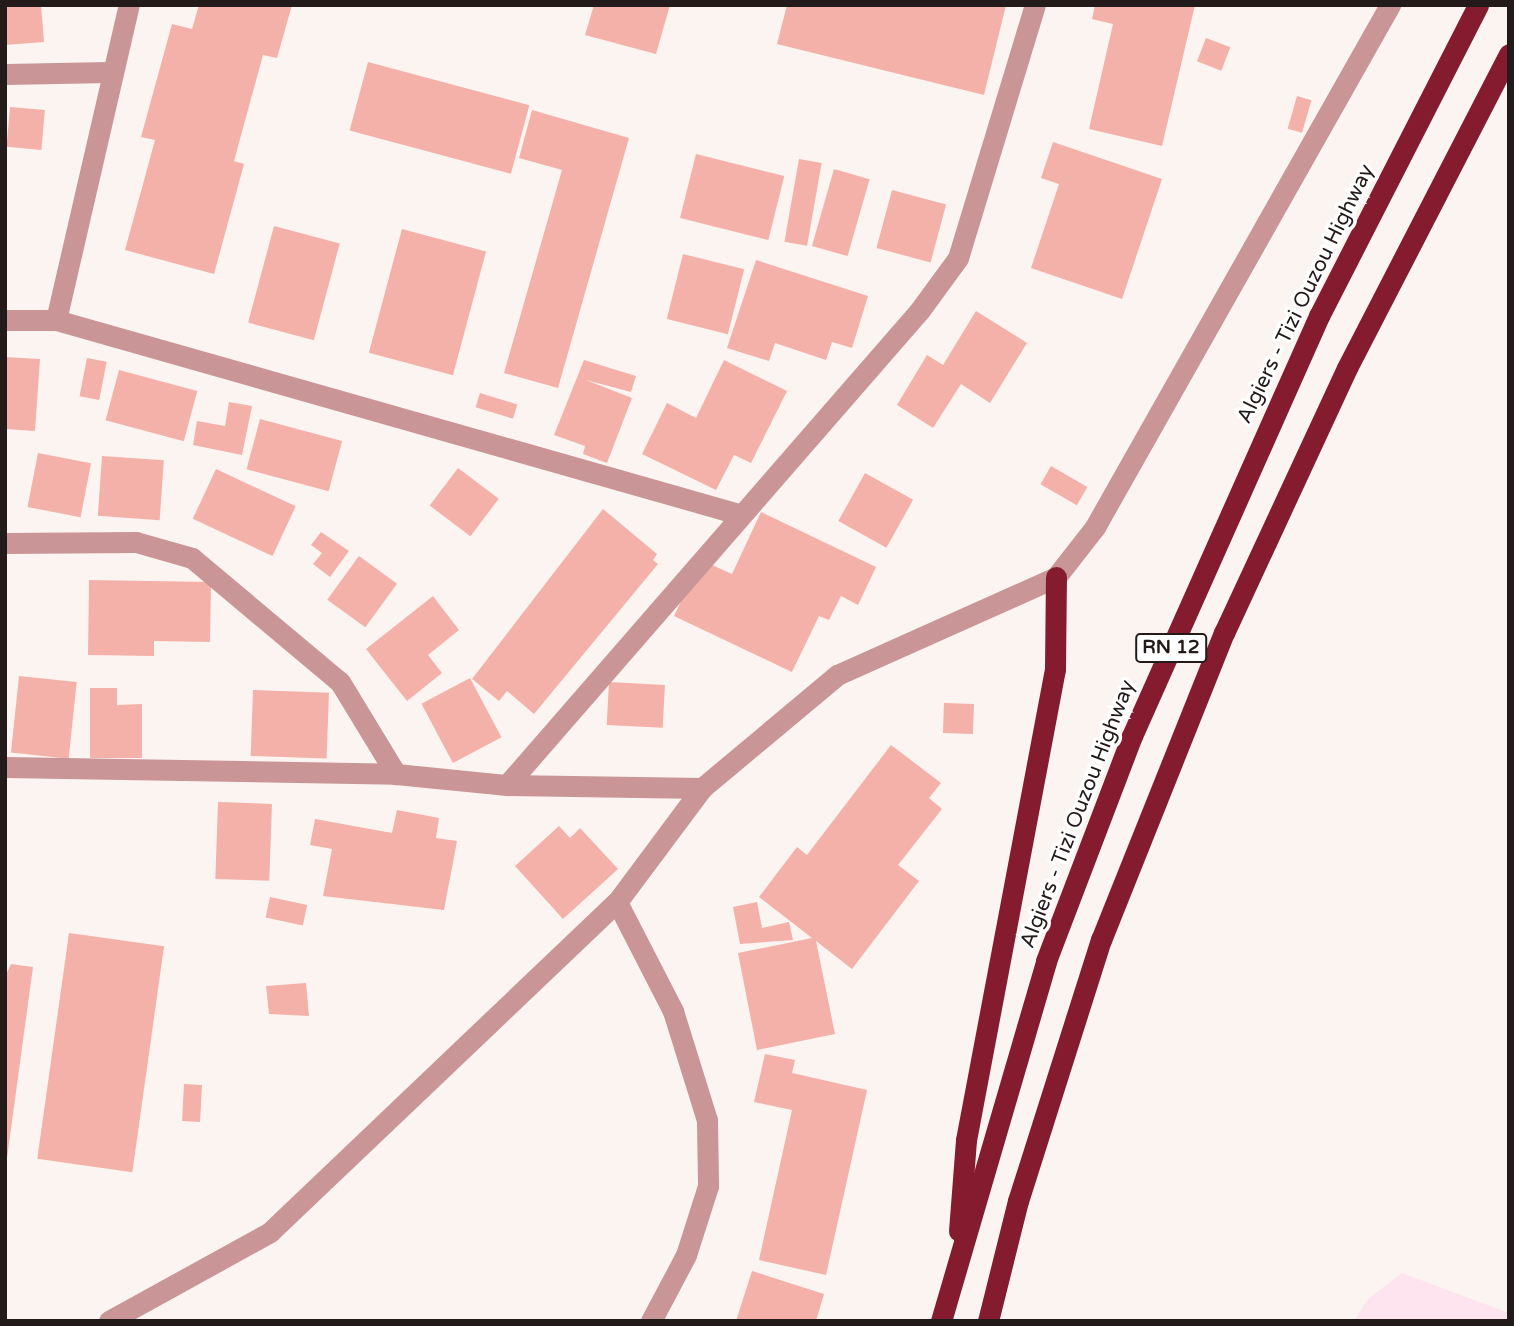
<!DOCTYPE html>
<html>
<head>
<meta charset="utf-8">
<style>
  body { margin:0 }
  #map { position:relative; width:1514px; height:1326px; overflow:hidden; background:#fcf4f1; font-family:"Varela Round",sans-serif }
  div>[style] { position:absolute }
  .industrial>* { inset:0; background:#fde4ee }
  .building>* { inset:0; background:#f4b1a9; transform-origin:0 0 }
  .street>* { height:21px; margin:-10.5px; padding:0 10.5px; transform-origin:10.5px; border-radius:10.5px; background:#c99596 }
  .highway>* { height:21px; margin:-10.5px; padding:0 10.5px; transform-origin:10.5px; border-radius:10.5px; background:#851b2e }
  span { translate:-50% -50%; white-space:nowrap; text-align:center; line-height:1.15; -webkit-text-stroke:7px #fff; paint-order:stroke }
  .shield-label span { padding:2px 5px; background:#fff; border:2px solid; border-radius:5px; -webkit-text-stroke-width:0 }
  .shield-label { font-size:19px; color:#231b19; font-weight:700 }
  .street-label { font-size:21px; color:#231b19 }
  .frame { position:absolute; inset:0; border:7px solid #231b19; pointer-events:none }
</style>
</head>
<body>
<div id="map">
  <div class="industrial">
    <i style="clip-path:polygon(1402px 1273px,1509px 1313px,1509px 1321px,1354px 1321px,1368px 1299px)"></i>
  </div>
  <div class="building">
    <i style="clip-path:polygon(5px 5px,41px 5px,44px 42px,5px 45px)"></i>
    <i style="clip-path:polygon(199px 5px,292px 5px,277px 58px,263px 55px,234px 161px,244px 164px,214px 274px,125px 250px,155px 140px,141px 137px,172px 24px,192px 29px)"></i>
    <i style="clip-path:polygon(594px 5px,670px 5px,656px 54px,585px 35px)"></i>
    <i style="clip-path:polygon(787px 5px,1006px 5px,984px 95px,777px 44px)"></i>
    <i style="clip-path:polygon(1095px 5px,1195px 5px,1162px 146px,1089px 129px,1113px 24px,1092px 19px)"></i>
    <i style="left:1206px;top:38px;width:26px;height:25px;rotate:21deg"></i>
    <i style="left:368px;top:62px;width:167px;height:71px;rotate:15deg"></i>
    <i style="left:1297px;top:96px;width:15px;height:34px;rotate:16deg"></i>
    <i style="left:10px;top:107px;width:35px;height:40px;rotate:5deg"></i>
    <i style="clip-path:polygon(532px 110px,629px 138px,558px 388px,504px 373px,562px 170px,519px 158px)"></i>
    <i style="clip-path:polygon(1053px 142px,1162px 179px,1122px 299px,1031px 268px,1059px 184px,1041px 178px)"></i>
    <i style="left:696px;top:154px;width:91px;height:66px;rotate:14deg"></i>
    <i style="left:799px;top:159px;width:23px;height:84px;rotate:10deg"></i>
    <i style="left:834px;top:169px;width:37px;height:80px;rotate:16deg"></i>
    <i style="left:892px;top:190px;width:56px;height:60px;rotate:15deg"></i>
    <i style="left:274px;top:226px;width:68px;height:100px;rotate:15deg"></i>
    <i style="left:402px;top:229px;width:87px;height:128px;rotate:15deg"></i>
    <i style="left:683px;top:254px;width:63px;height:67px;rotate:14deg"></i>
    <i style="clip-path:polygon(756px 260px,868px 296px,852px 348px,832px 342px,826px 360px,775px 343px,769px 361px,727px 348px)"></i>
    <i style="clip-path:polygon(976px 311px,1027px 343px,990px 403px,961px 384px,933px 428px,897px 405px,927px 355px,943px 365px)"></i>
    <i style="clip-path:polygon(5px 357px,40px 359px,35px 431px,5px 429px)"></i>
    <i style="left:87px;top:358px;width:20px;height:39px;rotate:11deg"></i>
    <i style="clip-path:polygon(584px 360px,636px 376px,631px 392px,586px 380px,632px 398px,607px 463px,583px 454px,585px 446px,554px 435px)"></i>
    <i style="clip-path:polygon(724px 360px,787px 391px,751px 463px,734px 455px,716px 490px,642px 454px,667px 403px,696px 418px)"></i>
    <i style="left:119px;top:370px;width:81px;height:52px;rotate:15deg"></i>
    <i style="left:480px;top:393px;width:39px;height:15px;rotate:17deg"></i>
    <i style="clip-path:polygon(229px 402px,252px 406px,242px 455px,193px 445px,197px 421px,225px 426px)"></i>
    <i style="left:260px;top:419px;width:85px;height:52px;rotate:15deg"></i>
    <i style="left:38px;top:453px;width:54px;height:55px;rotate:11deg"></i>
    <i style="left:102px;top:456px;width:62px;height:60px;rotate:4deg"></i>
    <i style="left:1051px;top:466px;width:42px;height:21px;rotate:30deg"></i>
    <i style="left:458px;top:468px;width:51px;height:47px;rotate:37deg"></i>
    <i style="left:216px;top:469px;width:88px;height:55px;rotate:25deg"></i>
    <i style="left:865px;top:473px;width:55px;height:55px;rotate:29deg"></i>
    <i style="clip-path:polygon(603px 509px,657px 554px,653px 560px,658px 564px,534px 714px,507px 691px,499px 701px,472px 679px)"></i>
    <i style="clip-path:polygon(761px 512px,876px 567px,858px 605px,841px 596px,829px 620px,819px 616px,792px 672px,674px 616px,701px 560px,732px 574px)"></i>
    <i style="clip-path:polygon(321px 532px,349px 551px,330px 577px,313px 564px,322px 553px,311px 545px)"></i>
    <i style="left:359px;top:556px;width:47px;height:54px;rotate:36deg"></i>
    <i style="clip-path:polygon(89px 580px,211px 582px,210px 642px,154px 641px,154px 656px,88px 655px)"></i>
    <i style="clip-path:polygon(433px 596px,459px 630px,428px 655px,442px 673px,407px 701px,366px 649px)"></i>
    <i style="left:19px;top:676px;width:58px;height:77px;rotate:6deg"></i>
    <i style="left:470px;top:678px;width:67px;height:55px;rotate:62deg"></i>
    <i style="left:609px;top:682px;width:56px;height:43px;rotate:3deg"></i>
    <i style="clip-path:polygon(90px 688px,117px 688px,117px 705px,142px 704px,142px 758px,90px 758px)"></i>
    <i style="left:253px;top:690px;width:76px;height:66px;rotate:2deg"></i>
    <i style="left:944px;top:703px;width:30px;height:30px;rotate:2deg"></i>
    <i style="clip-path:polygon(891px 745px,941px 783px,929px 798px,942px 809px,898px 865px,919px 881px,852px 969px,816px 941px,835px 1034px,757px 1050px,738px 953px,812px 938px,759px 897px,797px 847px,807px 855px)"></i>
    <i style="left:218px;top:802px;width:54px;height:77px;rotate:2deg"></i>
    <i style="clip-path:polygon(397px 810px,439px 818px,436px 838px,457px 841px,444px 910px,323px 896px,332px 849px,310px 845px,315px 819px,392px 833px)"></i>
    <i style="clip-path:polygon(559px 826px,570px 838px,580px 828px,618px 869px,563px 919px,515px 866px)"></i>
    <i style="left:270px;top:897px;width:38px;height:21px;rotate:12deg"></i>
    <i style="clip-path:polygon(757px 902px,762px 928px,789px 922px,793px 940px,740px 944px,733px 907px)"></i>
    <i style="left:69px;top:933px;width:96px;height:228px;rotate:8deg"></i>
    <i style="clip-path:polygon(11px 964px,33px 967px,7px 1158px,5px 977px)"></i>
    <i style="clip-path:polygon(306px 983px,309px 1016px,269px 1014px,266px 986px)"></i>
    <i style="clip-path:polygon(765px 1054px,795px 1060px,792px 1073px,867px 1090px,826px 1275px,759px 1260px,792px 1110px,754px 1102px)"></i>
    <i style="left:184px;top:1084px;width:18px;height:37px;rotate:3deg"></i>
    <i style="clip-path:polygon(752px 1271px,824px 1294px,816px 1321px,736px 1321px)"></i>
  </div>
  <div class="street">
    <i style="left:5px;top:74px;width:104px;rotate:-1.1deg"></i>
    <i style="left:5px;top:320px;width:51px"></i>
    <i style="left:56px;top:320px;width:323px;rotate:-77deg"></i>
    <i style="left:56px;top:320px;width:710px;rotate:15.86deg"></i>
    <i style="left:5px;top:543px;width:131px;rotate:-0.4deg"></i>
    <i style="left:136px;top:542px;width:58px;rotate:15.9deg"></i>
    <i style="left:192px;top:558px;width:193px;rotate:40deg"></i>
    <i style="left:340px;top:682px;width:108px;rotate:58.7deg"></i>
    <i style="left:5px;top:767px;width:391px;rotate:1deg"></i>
    <i style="left:396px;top:774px;width:112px;rotate:5.7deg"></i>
    <i style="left:507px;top:785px;width:195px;rotate:0.9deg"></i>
    <i style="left:507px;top:785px;width:629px;rotate:-48.99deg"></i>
    <i style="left:920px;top:310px;width:64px;rotate:-53.8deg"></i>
    <i style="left:958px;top:258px;width:264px;rotate:-73.1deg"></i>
    <i style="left:617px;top:902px;width:123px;rotate:62.8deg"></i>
    <i style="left:673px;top:1011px;width:114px;rotate:72.7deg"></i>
    <i style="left:707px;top:1120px;width:66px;rotate:89.1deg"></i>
    <i style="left:708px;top:1186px;width:72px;rotate:107.7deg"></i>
    <i style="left:686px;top:1255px;width:75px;rotate:117.9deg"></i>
    <i style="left:109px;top:1321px;width:184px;rotate:-28.9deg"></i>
    <i style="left:270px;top:1232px;width:479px;rotate:-43.6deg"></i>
    <i style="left:617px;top:902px;width:142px;rotate:-53.3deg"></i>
    <i style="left:702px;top:788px;width:176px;rotate:-39.9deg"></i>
    <i style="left:837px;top:675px;width:240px;rotate:-24.1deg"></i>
    <i style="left:1056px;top:577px;width:63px;rotate:-52deg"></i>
    <i style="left:1095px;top:527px;width:600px;rotate:-60.53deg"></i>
  </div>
  <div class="highway">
    <i style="left:959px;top:1231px;width:91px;rotate:-85.6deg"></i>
    <i style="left:966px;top:1140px;width:479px;rotate:-79.3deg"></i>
    <i style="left:1055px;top:669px;width:92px;rotate:-89.4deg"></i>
    <i style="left:941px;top:1321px;width:375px;rotate:-73.7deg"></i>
    <i style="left:1046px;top:961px;width:241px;rotate:-69.1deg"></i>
    <i style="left:1132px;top:736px;width:460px;rotate:-66deg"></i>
    <i style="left:1319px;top:316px;width:349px;rotate:-62.9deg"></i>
    <i style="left:988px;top:1321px;width:124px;rotate:-76deg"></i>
    <i style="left:1018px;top:1201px;width:274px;rotate:-72.4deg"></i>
    <i style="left:1101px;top:940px;width:331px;rotate:-68.2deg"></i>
    <i style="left:1224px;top:633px;width:292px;rotate:-65.1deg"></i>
    <i style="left:1347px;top:368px;width:353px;rotate:-62.7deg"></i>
  </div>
  <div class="shield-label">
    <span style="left:1171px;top:648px">RN 12</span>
  </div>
  <div class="street-label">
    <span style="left:1306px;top:294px;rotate:-64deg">Algiers - Tizi Ouzou Highway</span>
    <span style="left:1078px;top:814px;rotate:-69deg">Algiers - Tizi Ouzou Highway</span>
  </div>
  <div class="frame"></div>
</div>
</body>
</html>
